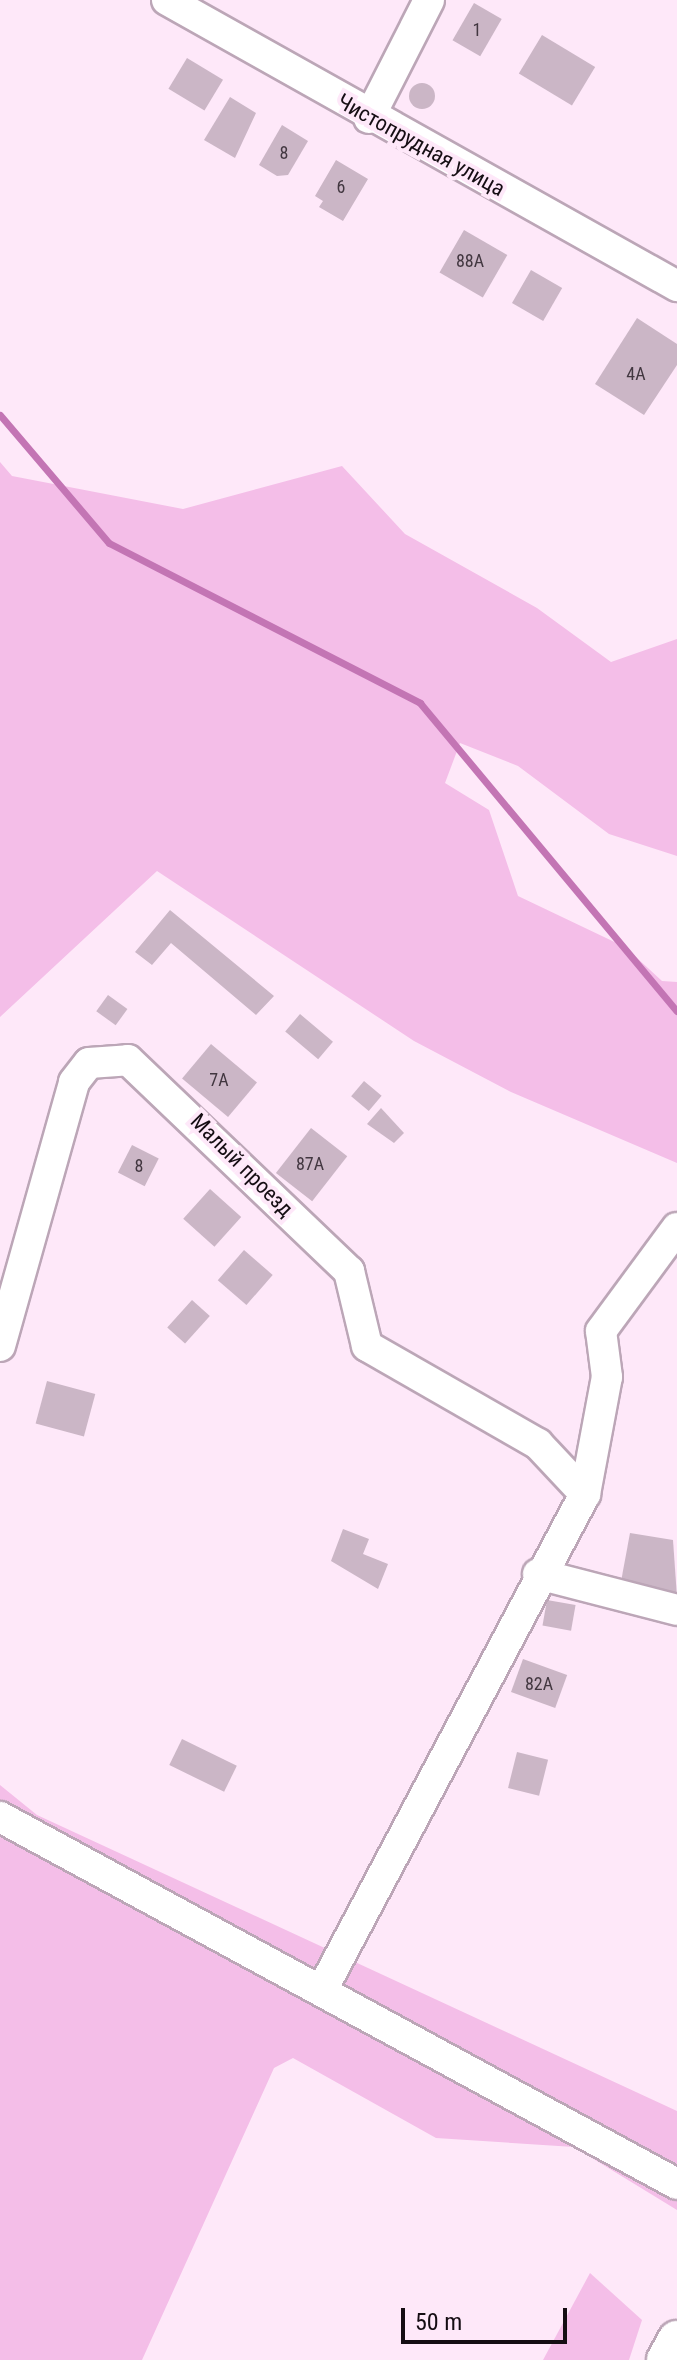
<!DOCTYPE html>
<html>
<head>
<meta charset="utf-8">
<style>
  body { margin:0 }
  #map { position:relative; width:677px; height:2360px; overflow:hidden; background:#fee8f9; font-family:"Roboto Condensed",sans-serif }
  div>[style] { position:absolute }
  .green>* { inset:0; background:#f4bee8 }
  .stream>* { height:7px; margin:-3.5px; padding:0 3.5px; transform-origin:3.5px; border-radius:3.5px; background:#c375b4 }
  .building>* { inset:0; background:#cbb6c6; transform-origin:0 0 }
  .round { border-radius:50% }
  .roads { filter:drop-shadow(2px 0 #bca6b7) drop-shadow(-2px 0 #bca6b7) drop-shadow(0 2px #bca6b7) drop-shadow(0 -2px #bca6b7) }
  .minor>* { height:30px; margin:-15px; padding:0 15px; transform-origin:15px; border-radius:15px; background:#fff }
  .major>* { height:38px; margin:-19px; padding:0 19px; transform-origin:19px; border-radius:19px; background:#fff }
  span { translate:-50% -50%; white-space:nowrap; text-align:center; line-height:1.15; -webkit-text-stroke:8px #fee8f9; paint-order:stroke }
  .number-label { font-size:18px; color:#423740 }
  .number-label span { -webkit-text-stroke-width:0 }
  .street-label { font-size:22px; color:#150d13 }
  .scale { position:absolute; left:401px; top:2308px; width:166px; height:36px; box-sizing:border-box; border:4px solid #150d13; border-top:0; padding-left:10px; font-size:24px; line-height:28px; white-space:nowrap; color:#150d13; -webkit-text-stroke:6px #fee8f9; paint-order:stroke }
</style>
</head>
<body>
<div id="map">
  <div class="green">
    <i style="clip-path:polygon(0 462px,12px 476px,183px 509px,342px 466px,405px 534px,537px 608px,611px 662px,677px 639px,677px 856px,609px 834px,518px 766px,460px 743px,445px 783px,489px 810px,518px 896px,625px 947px,662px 981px,677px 982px,677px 1163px,511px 1092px,414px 1041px,157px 871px,0 1017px)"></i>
    <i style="clip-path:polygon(0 1785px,37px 1815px,677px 2111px,677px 2210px,574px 2147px,436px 2138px,293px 2058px,274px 2068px,142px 2360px,0 2360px)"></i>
    <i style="clip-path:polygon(590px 2273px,642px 2320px,629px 2360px,543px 2360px)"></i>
  </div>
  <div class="stream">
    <i style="left:0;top:415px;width:168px;rotate:49.6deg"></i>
    <i style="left:109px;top:543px;width:350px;rotate:27.2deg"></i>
    <i style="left:420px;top:703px;width:401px;rotate:50.2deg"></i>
  </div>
  <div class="building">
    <i style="left:474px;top:3px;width:32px;height:43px;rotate:30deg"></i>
    <i style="left:542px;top:35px;width:62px;height:45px;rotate:31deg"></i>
    <i style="left:187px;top:58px;width:42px;height:36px;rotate:31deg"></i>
    <i class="round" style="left:409px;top:83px;width:26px;height:26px"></i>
    <i style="clip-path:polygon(230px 97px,256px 113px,235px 158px,204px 140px)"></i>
    <i style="clip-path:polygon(282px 125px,308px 141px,288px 175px,277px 176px,259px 165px)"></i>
    <i style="clip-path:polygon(336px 160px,368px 179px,343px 221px,319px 207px,323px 201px,315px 196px)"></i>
    <i style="left:464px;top:230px;width:50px;height:49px;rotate:30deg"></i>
    <i style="left:531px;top:270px;width:36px;height:38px;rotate:30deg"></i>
    <i style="clip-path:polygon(637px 318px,677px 344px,677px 365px,644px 415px,595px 384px)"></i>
    <i style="clip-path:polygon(170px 910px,274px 996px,256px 1015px,171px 943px,152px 965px,135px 952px)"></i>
    <i style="left:108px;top:995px;width:24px;height:20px;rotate:36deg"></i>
    <i style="left:300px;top:1014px;width:43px;height:23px;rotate:40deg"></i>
    <i style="left:211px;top:1044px;width:60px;height:45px;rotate:40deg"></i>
    <i style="left:364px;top:1081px;width:23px;height:20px;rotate:40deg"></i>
    <i style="clip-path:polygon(381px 1108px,404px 1133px,394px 1143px,367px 1124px)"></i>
    <i style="left:311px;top:1128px;width:46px;height:57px;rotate:38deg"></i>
    <i style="left:132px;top:1145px;width:30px;height:31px;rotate:27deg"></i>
    <i style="left:210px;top:1189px;width:42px;height:40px;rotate:42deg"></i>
    <i style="left:244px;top:1250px;width:38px;height:40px;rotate:41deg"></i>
    <i style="left:192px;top:1300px;width:24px;height:37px;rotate:42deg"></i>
    <i style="left:47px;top:1381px;width:50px;height:44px;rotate:15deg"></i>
    <i style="clip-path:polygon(343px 1529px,369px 1539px,363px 1554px,388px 1564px,378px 1589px,331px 1561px)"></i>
    <i style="clip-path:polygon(630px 1533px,673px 1540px,677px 1597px,620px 1587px)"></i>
    <i style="left:547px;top:1600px;width:29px;height:26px;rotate:10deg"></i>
    <i style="left:523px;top:1659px;width:47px;height:35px;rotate:20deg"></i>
    <i style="left:182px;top:1739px;width:61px;height:29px;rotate:26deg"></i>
    <i style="left:517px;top:1752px;width:32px;height:37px;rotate:14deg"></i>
  </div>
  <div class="roads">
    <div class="minor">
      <i style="left:167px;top:0;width:585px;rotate:29.28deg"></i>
      <i style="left:369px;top:118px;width:132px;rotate:-63deg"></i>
      <i style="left:0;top:1346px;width:274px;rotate:-74.3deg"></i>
      <i style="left:74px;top:1082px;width:24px;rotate:-52deg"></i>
      <i style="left:89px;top:1063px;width:39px;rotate:-4deg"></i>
      <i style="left:128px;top:1060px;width:306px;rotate:43.7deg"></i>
      <i style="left:349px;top:1271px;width:77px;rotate:76.5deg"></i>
      <i style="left:367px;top:1346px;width:197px;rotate:29.8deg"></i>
      <i style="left:538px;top:1444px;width:69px;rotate:46.8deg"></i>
      <i style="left:538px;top:1574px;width:144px;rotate:14.5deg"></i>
      <i style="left:0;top:1817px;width:770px;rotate:28.46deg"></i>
      <i style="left:322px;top:1990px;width:561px;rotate:-62.07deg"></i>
      <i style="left:585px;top:1494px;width:119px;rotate:-79.4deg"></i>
      <i style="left:607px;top:1377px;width:46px;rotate:-97.4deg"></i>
      <i style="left:601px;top:1331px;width:128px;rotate:-53.6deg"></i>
    </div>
    <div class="major">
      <i style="left:666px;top:2360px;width:23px;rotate:-61deg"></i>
    </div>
  </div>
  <div class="number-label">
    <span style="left:477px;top:30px">1</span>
    <span style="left:284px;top:153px">8</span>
    <span style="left:341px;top:187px">6</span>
    <span style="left:470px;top:261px">88А</span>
    <span style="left:636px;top:374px">4А</span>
    <span style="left:219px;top:1080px">7А</span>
    <span style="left:310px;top:1164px">87А</span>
    <span style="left:139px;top:1166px">8</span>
    <span style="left:539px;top:1684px">82А</span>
  </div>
  <div class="street-label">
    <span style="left:421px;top:145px;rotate:29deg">Чистопрудная улица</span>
    <span style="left:242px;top:1165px;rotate:45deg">Малый проезд</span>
  </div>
  <div class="scale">50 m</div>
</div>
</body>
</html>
